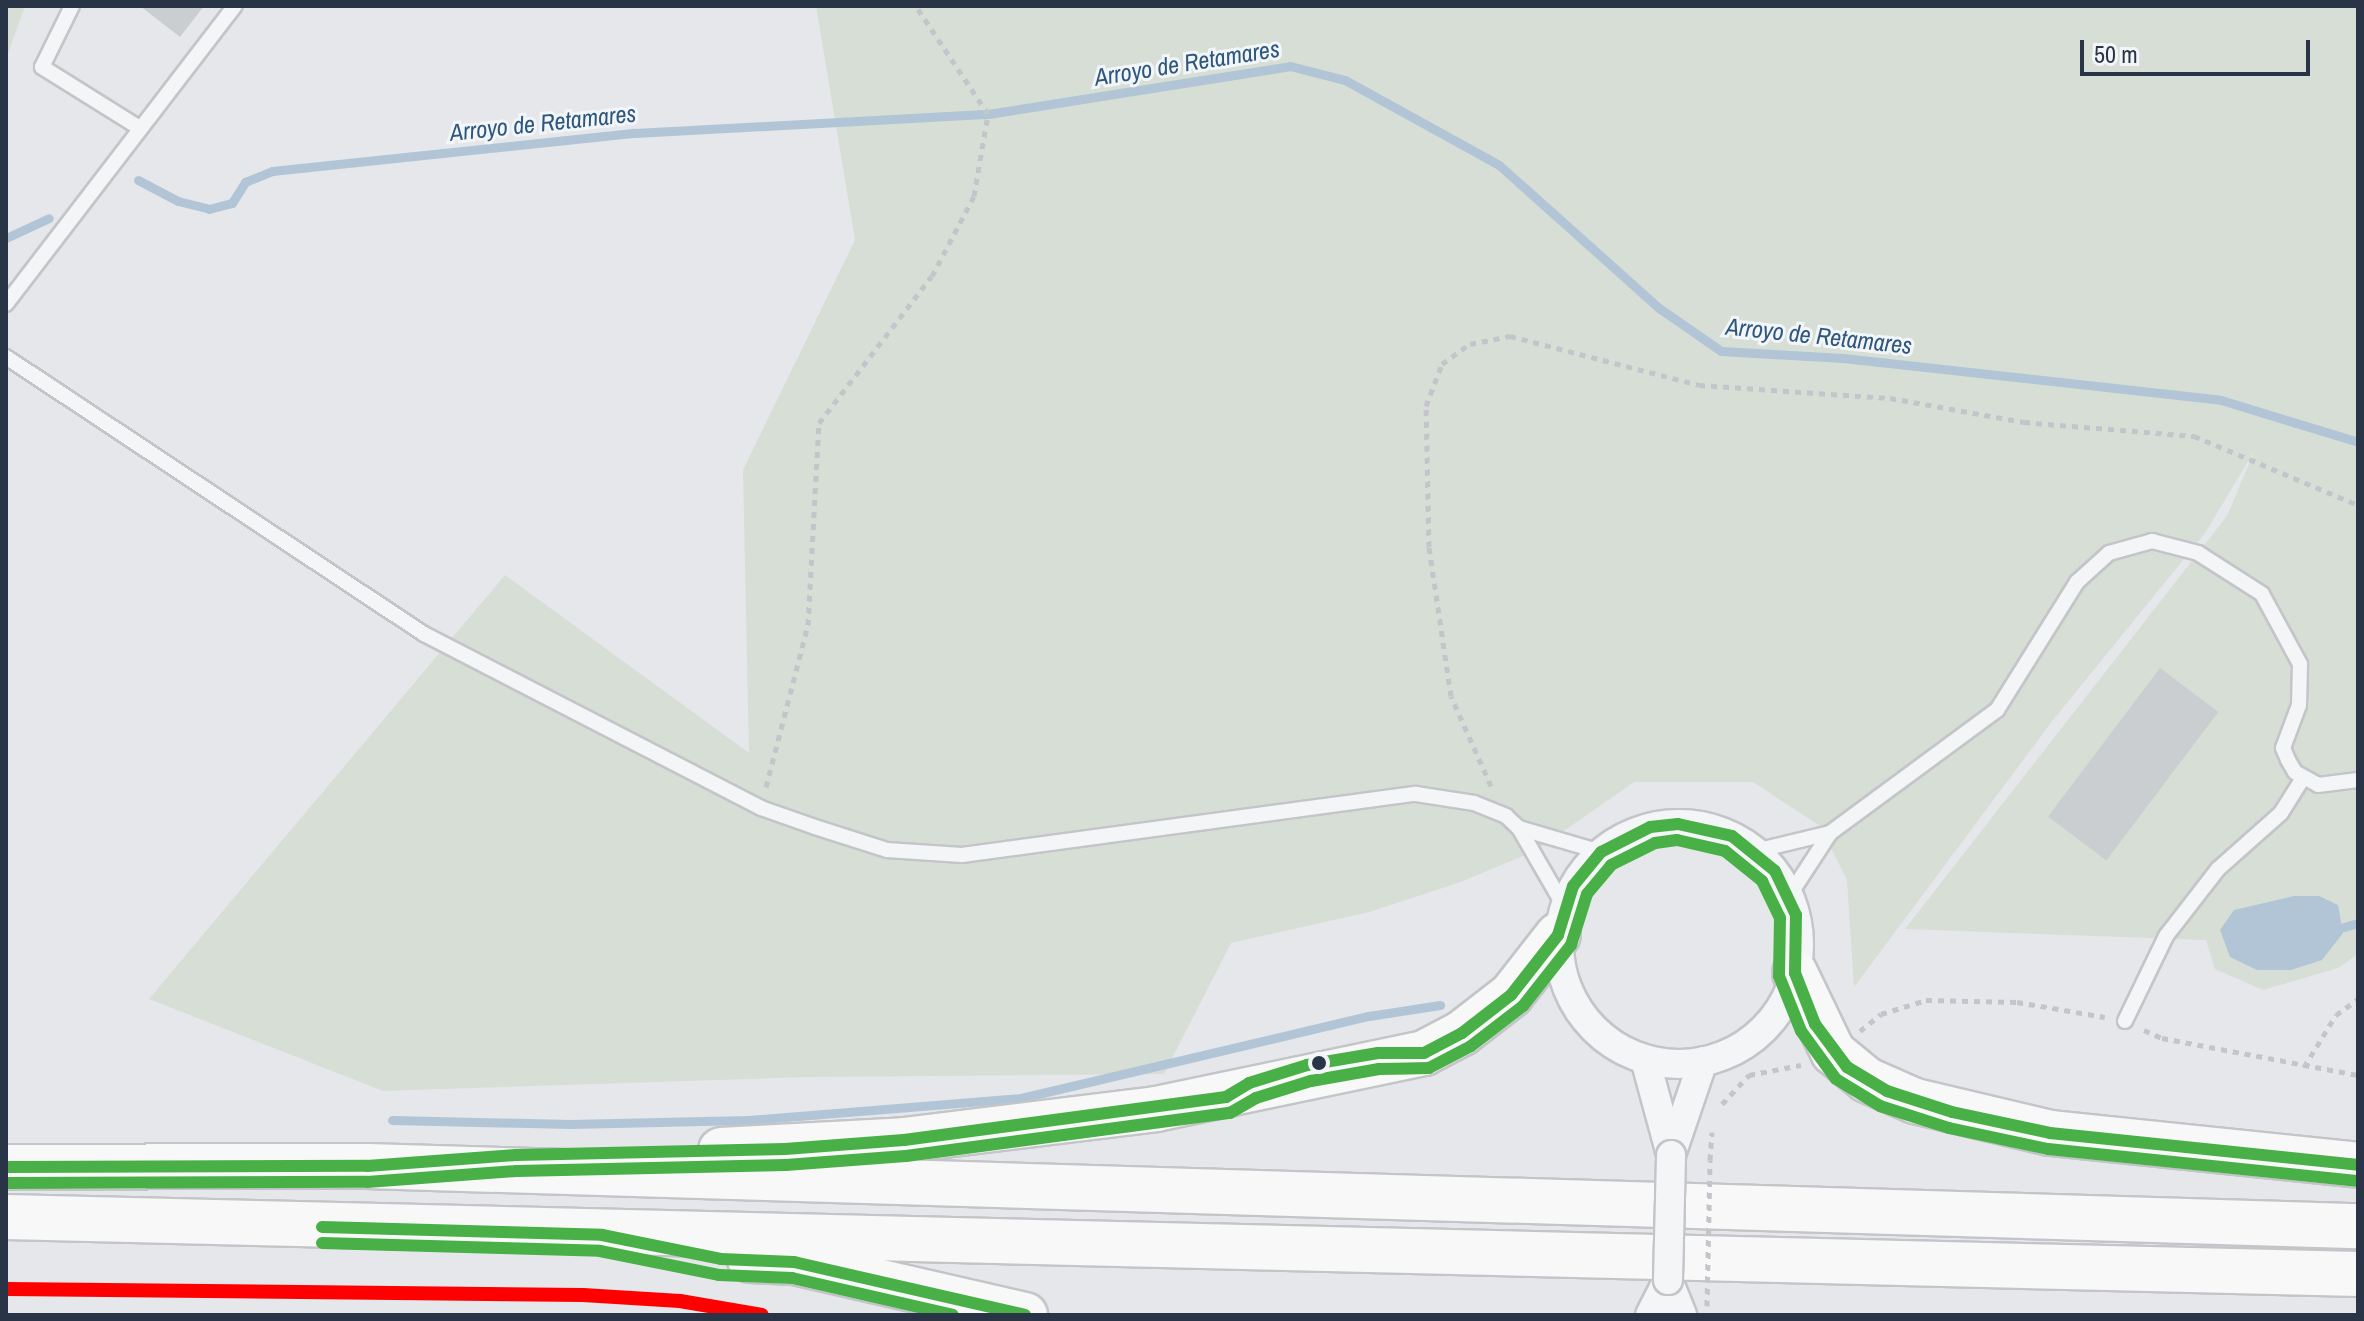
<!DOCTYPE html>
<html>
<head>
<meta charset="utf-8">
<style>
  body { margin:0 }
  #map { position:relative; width:2364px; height:1321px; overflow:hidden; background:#e5e7ea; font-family:"Archivo Narrow",sans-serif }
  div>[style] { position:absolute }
  .green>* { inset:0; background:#d6ded5 }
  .water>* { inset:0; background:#b1c5d7 }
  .stream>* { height:9px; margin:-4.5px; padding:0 4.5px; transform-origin:4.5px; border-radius:4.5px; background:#b1c5d7 }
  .building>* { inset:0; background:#cbced1; transform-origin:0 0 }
  .path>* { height:5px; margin-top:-2.5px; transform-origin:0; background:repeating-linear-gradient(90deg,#c3c5ca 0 6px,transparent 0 12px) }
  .roads { filter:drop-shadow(2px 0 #c3c5c8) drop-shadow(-2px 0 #c3c5c8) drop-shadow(0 2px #c3c5c8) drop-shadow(0 -2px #c3c5c8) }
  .service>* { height:14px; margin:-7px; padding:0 7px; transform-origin:7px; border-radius:7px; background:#f4f5f7 }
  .minor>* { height:28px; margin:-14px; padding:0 14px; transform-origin:14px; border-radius:14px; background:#f4f5f7 }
  .minor>.ring { margin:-14px; padding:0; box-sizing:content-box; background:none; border:28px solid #f4f5f7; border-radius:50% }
  .trunk>* { height:44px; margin:-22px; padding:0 22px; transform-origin:22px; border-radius:22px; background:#f8f8f8 }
  .path-bridge>* { height:5px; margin-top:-2.5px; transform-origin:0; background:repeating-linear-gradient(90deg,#c3c5ca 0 6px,transparent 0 12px) }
  .bridges { filter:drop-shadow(2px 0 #c3c5c8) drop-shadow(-2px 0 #c3c5c8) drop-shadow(0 2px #c3c5c8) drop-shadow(0 -2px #c3c5c8) }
  .minor-bridge>* { height:28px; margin:-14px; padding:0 14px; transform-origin:14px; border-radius:14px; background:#f4f5f7 }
  .bus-1>* { height:12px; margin:-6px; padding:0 6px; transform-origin:6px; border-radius:6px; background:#48b047 }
  .bus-2>* { height:12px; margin:-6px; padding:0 6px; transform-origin:6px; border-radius:6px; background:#48b047 }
  .rail-1>* { height:14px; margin:-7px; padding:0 7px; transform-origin:7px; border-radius:7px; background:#f00 }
  .dots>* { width:22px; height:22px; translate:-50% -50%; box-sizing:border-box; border:4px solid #f3f6f9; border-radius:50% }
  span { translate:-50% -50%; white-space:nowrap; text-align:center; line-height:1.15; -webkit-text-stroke:6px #f3f6f9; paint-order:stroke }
  .water-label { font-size:24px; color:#2f577e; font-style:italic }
  .frame { position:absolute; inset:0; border:8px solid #293546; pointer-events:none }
  .scale { position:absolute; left:2080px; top:40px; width:230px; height:36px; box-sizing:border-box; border:4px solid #293546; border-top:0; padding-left:10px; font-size:24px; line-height:28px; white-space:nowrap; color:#293546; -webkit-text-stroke:6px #f3f6f9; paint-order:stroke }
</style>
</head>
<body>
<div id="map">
  <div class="green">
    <i style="clip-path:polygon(6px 6px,25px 6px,6px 59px)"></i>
    <i style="clip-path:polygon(816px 6px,2358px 6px,2358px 954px,2338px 968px,2263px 990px,2215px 969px,2206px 940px,1905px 929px,2227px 516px,2255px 450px,2205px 533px,2053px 720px,1854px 987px,1847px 880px,1820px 826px,1753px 782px,1634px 782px,1535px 851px,1458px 883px,1369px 912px,1231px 943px,1164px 1074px,806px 1077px,383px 1091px,149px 999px,505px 575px,749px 753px,743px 470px,855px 240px)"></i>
  </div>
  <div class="water">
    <i style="clip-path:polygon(2294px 896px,2319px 896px,2338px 905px,2343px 933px,2322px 960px,2291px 970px,2257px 970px,2230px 957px,2220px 930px,2234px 910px)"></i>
  </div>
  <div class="stream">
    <i style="left:138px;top:180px;width:45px;rotate:27.7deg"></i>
    <i style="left:178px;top:201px;width:32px;rotate:14deg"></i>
    <i style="left:209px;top:209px;width:24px;rotate:-15deg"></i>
    <i style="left:232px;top:203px;width:25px;rotate:-58deg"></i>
    <i style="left:245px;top:182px;width:29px;rotate:-22deg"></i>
    <i style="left:272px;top:171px;width:365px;rotate:-6deg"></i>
    <i style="left:635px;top:133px;width:354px;rotate:-3.1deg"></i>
    <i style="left:988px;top:114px;width:306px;rotate:-9deg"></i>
    <i style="left:1290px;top:66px;width:57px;rotate:14.3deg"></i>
    <i style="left:1345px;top:80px;width:176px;rotate:28.9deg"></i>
    <i style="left:1499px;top:165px;width:215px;rotate:41.8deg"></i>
    <i style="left:1659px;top:308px;width:75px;rotate:34.7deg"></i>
    <i style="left:1721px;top:351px;width:122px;rotate:3.3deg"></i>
    <i style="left:1843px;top:358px;width:380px;rotate:6.3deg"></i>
    <i style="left:2221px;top:400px;width:143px;rotate:17deg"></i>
    <i style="left:6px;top:238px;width:47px;rotate:-24.9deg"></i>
    <i style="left:2344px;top:927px;width:15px;rotate:-16deg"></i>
    <i style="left:392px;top:1120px;width:178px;rotate:1.3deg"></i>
    <i style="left:570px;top:1124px;width:178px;rotate:-1.3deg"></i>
    <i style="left:748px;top:1120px;width:274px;rotate:-4.6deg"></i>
    <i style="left:1021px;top:1098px;width:358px;rotate:-13.3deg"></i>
    <i style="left:1369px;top:1016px;width:72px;rotate:-8.8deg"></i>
  </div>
  <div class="building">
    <i style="clip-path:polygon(140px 6px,204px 6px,180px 37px)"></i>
    <i style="left:2160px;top:668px;width:73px;height:186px;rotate:37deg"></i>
  </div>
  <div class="path">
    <i style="left:1491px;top:786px;width:98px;rotate:-114deg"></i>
    <i style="left:1451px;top:696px;width:151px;rotate:-98.4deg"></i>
    <i style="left:1429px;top:547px;width:141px;rotate:-91.2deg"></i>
    <i style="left:1426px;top:406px;width:45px;rotate:-69.1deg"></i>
    <i style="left:1442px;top:364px;width:34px;rotate:-36deg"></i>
    <i style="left:1470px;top:344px;width:41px;rotate:-11.3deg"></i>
    <i style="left:1510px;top:336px;width:195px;rotate:14.5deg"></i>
    <i style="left:1699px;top:385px;width:191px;rotate:3.9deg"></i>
    <i style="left:1890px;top:398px;width:136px;rotate:10.2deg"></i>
    <i style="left:2024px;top:422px;width:171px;rotate:4.7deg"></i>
    <i style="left:2194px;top:436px;width:178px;rotate:22.8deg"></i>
    <i style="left:766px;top:787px;width:167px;rotate:-75.5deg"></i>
    <i style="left:808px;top:625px;width:202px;rotate:-86.9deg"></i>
    <i style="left:819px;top:423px;width:185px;rotate:-52.5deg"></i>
    <i style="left:932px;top:276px;width:90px;rotate:-62.3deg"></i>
    <i style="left:974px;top:196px;width:83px;rotate:-80.3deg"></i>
    <i style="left:988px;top:114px;width:130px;rotate:-123.7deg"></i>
    <i style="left:2144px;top:1030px;width:20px;rotate:24deg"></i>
    <i style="left:2162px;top:1038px;width:199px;rotate:10.7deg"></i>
    <i style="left:1860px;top:1031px;width:27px;rotate:-39deg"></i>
    <i style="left:1881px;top:1014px;width:47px;rotate:-17.3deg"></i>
    <i style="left:1926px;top:1000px;width:91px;rotate:1.3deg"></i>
    <i style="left:2017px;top:1002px;width:89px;rotate:9.7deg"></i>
    <i style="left:2304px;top:1067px;width:61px;rotate:-58.4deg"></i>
    <i style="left:2336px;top:1015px;width:27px;rotate:-36deg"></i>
    <i style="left:1722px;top:1104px;width:40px;rotate:-47deg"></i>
    <i style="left:1749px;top:1075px;width:53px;rotate:-10.9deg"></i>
    <i style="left:1710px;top:1160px;width:28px;rotate:-86deg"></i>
  </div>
  <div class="roads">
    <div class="service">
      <i style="left:72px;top:6px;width:68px;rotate:116.2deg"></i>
      <i style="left:42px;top:67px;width:113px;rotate:32deg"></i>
      <i style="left:6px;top:304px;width:376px;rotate:-52.5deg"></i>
      <i style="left:6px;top:357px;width:501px;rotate:33.53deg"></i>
      <i style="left:424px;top:634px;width:379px;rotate:27.3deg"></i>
      <i style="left:761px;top:808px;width:57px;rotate:19.4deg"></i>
      <i style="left:815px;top:827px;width:76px;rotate:17.7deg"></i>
      <i style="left:887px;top:850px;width:75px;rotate:3.8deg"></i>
      <i style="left:962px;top:855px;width:458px;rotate:-7.7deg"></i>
      <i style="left:1416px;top:794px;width:59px;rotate:8.8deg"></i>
      <i style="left:1474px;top:803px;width:35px;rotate:22deg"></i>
      <i style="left:1506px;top:816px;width:18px;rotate:43deg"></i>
      <i style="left:1519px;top:828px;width:90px;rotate:60deg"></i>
      <i style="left:1519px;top:828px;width:85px;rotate:16.3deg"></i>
      <i style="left:1755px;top:851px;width:77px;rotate:-13.5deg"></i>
      <i style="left:1789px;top:896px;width:75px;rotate:-56.9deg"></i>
      <i style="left:1830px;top:833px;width:207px;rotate:-36.4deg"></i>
      <i style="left:1997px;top:710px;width:151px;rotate:-58deg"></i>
      <i style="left:2077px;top:582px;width:43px;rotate:-42.2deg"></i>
      <i style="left:2109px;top:553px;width:45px;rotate:-15.6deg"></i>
      <i style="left:2152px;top:541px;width:48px;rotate:14.6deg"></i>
      <i style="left:2198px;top:553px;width:76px;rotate:32.6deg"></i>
      <i style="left:2262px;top:594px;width:80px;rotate:61.5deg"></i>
      <i style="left:2300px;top:664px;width:41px;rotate:91.4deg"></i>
      <i style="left:2299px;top:705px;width:46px;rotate:110.4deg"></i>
      <i style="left:2283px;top:748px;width:13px;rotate:67deg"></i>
      <i style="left:2288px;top:760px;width:14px;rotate:60deg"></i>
      <i style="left:2295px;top:772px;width:26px;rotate:29deg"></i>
      <i style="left:2318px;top:785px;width:40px;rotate:-7.1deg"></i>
      <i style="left:2125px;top:1021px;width:94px;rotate:-64.2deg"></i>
      <i style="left:2166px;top:936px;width:85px;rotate:-52.2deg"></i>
      <i style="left:2218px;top:869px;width:84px;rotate:-41.6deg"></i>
      <i style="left:2281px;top:813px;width:41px;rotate:-57.8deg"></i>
    </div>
    <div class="minor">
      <i class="ring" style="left:1559px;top:824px;width:212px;height:212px"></i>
      <i style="left:1645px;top:1059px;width:99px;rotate:74.8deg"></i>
      <i style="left:1671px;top:1155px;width:99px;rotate:-71.2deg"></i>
      <i style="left:1668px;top:1280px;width:38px;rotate:68deg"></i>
      <i style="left:1650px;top:1315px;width:39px;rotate:-63deg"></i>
    </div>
    <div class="trunk">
      <i style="left:1795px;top:973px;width:88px;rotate:64.3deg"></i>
      <i style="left:1833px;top:1052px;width:44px;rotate:39.5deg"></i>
      <i style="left:1867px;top:1080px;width:52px;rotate:23.6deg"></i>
      <i style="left:1915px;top:1101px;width:139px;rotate:13.3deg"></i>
      <i style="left:2050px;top:1133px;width:310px;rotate:5.9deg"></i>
      <i style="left:721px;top:1150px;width:183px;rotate:-3.1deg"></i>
      <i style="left:904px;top:1140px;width:254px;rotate:-7deg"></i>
      <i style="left:1156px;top:1109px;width:274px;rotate:-11.8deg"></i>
      <i style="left:1424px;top:1053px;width:43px;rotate:-27.8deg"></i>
      <i style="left:1462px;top:1033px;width:62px;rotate:-37.8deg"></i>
      <i style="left:1511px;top:995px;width:76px;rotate:-51.9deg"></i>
      <i style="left:6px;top:1167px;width:361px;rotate:-0.2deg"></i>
      <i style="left:367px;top:1166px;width:1992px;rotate:1.73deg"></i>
      <i style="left:6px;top:1217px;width:2353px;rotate:1.39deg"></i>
      <i style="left:750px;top:1260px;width:44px;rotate:2.6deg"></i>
      <i style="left:794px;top:1262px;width:237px;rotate:12.9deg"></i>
    </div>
  </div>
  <div class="path-bridge">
    <i style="left:1707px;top:1306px;width:146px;rotate:-88.8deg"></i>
  </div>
  <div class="bridges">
    <div class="minor-bridge">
      <i style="left:1668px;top:1280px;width:125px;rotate:-88.6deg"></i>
    </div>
  </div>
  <div class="bus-1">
    <i style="left:6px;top:1167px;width:361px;rotate:-0.2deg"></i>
    <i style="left:367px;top:1166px;width:149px;rotate:-4.2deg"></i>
    <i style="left:516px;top:1155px;width:269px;rotate:-1.3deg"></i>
    <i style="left:785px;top:1149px;width:119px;rotate:-4.3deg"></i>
    <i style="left:904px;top:1140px;width:325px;rotate:-7.6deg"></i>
    <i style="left:1226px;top:1097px;width:27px;rotate:-31deg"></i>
    <i style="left:1249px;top:1083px;width:61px;rotate:-17.2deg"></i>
    <i style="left:1307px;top:1065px;width:72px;rotate:-9.6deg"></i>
    <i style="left:1378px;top:1053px;width:46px"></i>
    <i style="left:1424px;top:1053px;width:43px;rotate:-27.8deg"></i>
    <i style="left:1462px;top:1033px;width:62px;rotate:-37.8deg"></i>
    <i style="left:1511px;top:995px;width:76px;rotate:-51.9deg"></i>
    <i style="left:1558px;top:935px;width:51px;rotate:-73deg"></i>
    <i style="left:1573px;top:886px;width:44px;rotate:-50.5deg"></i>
    <i style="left:1601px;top:852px;width:55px;rotate:-27deg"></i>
    <i style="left:1650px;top:827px;width:28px;rotate:-6deg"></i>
    <i style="left:1678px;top:824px;width:55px;rotate:12.5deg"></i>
    <i style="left:1732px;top:836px;width:55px;rotate:39.1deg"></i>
    <i style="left:1775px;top:871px;width:49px;rotate:64.5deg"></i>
    <i style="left:1796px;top:915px;width:58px;rotate:91deg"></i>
    <i style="left:1795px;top:973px;width:55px;rotate:68.6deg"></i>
    <i style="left:1815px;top:1024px;width:54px;rotate:53.3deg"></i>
    <i style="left:1847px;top:1067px;width:47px;rotate:31deg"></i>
    <i style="left:1887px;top:1091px;width:68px;rotate:17.9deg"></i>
    <i style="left:1952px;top:1112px;width:100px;rotate:12.1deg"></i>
    <i style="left:2050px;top:1133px;width:310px;rotate:5.9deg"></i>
    <i style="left:322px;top:1227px;width:280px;rotate:1.6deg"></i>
    <i style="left:602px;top:1235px;width:121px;rotate:11.4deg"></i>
    <i style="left:721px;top:1259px;width:73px;rotate:2.4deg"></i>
    <i style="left:794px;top:1262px;width:237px;rotate:12.9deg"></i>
  </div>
  <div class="bus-2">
    <i style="left:6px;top:1183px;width:361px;rotate:-0.2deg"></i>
    <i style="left:367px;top:1182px;width:150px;rotate:-4.2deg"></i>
    <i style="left:517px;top:1171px;width:269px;rotate:-1.3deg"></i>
    <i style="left:786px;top:1165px;width:120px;rotate:-4.3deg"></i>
    <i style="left:906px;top:1156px;width:327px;rotate:-7.6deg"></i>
    <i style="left:1230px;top:1113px;width:30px;rotate:-30deg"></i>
    <i style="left:1256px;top:1098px;width:58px;rotate:-17.2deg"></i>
    <i style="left:1311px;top:1081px;width:69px;rotate:-10deg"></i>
    <i style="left:1379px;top:1069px;width:50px;rotate:-1.1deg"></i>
    <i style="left:1429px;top:1068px;width:47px;rotate:-27.6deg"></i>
    <i style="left:1471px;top:1046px;width:66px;rotate:-37.6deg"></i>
    <i style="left:1523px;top:1006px;width:78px;rotate:-51.8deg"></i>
    <i style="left:1571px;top:945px;width:53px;rotate:-72.6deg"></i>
    <i style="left:1587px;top:894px;width:38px;rotate:-50deg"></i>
    <i style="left:1611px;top:865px;width:49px;rotate:-26.6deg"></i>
    <i style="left:1655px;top:843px;width:22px;rotate:-8deg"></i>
    <i style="left:1677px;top:840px;width:49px;rotate:12.9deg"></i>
    <i style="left:1725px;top:851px;width:48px;rotate:39deg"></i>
    <i style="left:1762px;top:881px;width:41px;rotate:64.1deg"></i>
    <i style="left:1780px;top:918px;width:58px;rotate:91deg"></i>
    <i style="left:1779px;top:976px;width:59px;rotate:68.2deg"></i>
    <i style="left:1801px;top:1031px;width:59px;rotate:53.9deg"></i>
    <i style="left:1836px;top:1079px;width:52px;rotate:31.5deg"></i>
    <i style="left:1880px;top:1106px;width:72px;rotate:17.7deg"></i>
    <i style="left:1949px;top:1128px;width:101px;rotate:12deg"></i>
    <i style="left:2048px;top:1149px;width:310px;rotate:5.9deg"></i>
    <i style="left:322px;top:1243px;width:278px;rotate:1.6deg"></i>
    <i style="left:600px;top:1251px;width:121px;rotate:11.4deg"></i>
    <i style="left:719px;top:1275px;width:73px;rotate:2.4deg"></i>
    <i style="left:792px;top:1278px;width:165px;rotate:12.9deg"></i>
  </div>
  <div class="rail-1">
    <i style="left:6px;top:1289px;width:577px;rotate:0.6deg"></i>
    <i style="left:583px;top:1295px;width:97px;rotate:3.5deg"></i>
    <i style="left:680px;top:1301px;width:83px;rotate:9.7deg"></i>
  </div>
  <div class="dots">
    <i style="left:1319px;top:1063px;background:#293546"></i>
  </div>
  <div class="water-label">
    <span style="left:1187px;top:63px;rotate:-9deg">Arroyo de Retamares</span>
    <span style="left:543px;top:123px;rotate:-6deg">Arroyo de Retamares</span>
    <span style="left:1819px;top:336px;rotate:6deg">Arroyo de Retamares</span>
  </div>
  <div class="frame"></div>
  <div class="scale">50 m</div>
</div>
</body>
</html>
